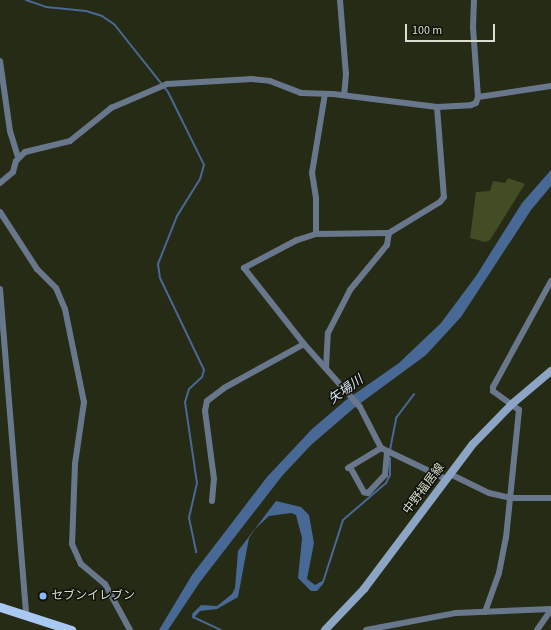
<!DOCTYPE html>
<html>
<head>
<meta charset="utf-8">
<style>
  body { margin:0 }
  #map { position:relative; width:551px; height:630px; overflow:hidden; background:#252b15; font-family:"Source Sans 3","Noto Sans JP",sans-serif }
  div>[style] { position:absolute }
  .green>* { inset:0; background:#424c25 }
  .water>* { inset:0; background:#486895 }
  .stream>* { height:2px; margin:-1px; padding:0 1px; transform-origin:1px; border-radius:1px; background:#486895 }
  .street>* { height:6px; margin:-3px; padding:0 3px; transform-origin:3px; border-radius:3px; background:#69778c }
  .secondary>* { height:8px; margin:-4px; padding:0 4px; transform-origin:4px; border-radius:4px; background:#8da5c5 }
  .primary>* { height:9px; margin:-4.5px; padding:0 4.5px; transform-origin:4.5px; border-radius:4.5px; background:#a9c8f2 }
  .dots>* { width:11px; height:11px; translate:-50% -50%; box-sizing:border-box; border:2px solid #0f1209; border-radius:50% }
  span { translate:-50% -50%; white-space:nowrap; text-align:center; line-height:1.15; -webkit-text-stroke:3px #0f1209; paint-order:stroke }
  .street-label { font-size:12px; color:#dadfd1 }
  .poi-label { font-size:12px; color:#dadfd1 }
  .left { translate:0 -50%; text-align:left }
  .water-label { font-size:13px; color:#dbe5f4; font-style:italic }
  .scale { position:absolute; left:405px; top:24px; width:90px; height:18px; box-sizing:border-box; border:2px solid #dadfd1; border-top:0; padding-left:5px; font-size:12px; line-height:14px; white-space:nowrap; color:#dadfd1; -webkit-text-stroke:3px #0f1209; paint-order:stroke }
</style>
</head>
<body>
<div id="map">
  <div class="green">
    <i style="clip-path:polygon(508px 178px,525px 184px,490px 240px,485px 242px,470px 238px,476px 192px,490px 191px,493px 181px,505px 183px)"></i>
  </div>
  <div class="water">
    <i style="clip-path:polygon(551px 170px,551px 186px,531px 210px,461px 317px,426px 355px,354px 408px,311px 445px,282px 476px,200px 582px,168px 630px,159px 630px,192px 575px,267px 477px,312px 429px,346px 400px,399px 363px,441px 323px,476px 276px,522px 203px)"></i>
    <i style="clip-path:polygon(276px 501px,301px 507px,309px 515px,314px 543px,307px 579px,315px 585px,324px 580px,323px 584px,317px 591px,311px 591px,298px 578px,302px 538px,296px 515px,291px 513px,269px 516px,255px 529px,249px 538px,238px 597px,217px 609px,200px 611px,193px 619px,192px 614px,201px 605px,217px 606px,232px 594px,235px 588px,238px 551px)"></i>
  </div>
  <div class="stream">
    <i style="left:26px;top:0;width:21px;rotate:19deg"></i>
    <i style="left:46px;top:7px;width:40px;rotate:5.7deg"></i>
    <i style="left:86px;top:11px;width:17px;rotate:17deg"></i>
    <i style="left:102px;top:16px;width:14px;rotate:34deg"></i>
    <i style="left:114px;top:24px;width:87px;rotate:51.5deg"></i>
    <i style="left:168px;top:92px;width:81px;rotate:63.7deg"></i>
    <i style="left:204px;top:165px;width:15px;rotate:106deg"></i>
    <i style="left:200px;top:179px;width:44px;rotate:121.9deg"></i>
    <i style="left:177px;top:216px;width:52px;rotate:111.6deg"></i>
    <i style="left:158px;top:264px;width:14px;rotate:82deg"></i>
    <i style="left:160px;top:278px;width:102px;rotate:64.4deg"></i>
    <i style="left:204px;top:370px;width:7px;rotate:106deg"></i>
    <i style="left:202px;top:377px;width:18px;rotate:137deg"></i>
    <i style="left:189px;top:389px;width:14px;rotate:107deg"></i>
    <i style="left:185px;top:402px;width:82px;rotate:81.6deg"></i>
    <i style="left:197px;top:483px;width:36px;rotate:103deg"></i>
    <i style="left:189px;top:518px;width:35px;rotate:78deg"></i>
    <i style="left:390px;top:450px;width:33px;rotate:-79deg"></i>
    <i style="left:396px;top:418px;width:30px;rotate:-53deg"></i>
    <i style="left:323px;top:582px;width:65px;rotate:-72.1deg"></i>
    <i style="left:343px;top:520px;width:57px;rotate:-40.7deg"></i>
    <i style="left:386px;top:483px;width:9px;rotate:-63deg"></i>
    <i style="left:390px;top:475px;width:17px;rotate:-90deg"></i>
    <i style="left:193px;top:617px;width:31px;rotate:25deg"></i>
  </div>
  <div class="street">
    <i style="left:340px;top:0;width:74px;rotate:85.4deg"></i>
    <i style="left:346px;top:74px;width:21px;rotate:95deg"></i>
    <i style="left:0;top:61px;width:71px;rotate:81.9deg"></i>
    <i style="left:10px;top:131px;width:28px;rotate:73deg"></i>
    <i style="left:478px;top:97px;width:74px;rotate:-8.6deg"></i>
    <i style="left:437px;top:107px;width:90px;rotate:85.6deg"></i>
    <i style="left:444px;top:197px;width:6px;rotate:129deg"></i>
    <i style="left:440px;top:202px;width:60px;rotate:148.7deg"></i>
    <i style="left:389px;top:233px;width:73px;rotate:179.2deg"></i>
    <i style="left:316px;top:234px;width:20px;rotate:162deg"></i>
    <i style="left:297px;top:240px;width:60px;rotate:152.2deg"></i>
    <i style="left:244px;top:268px;width:97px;rotate:51.7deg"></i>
    <i style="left:304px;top:344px;width:84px;rotate:48.4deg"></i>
    <i style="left:360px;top:407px;width:46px;rotate:62.9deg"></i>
    <i style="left:381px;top:448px;width:72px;rotate:25.5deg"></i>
    <i style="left:0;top:183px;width:17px;rotate:-40deg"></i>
    <i style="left:13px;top:172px;width:11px;rotate:-75deg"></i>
    <i style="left:16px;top:161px;width:13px;rotate:-45deg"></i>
    <i style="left:25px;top:152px;width:46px;rotate:-13.7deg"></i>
    <i style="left:70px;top:141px;width:53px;rotate:-38.8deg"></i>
    <i style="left:111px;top:108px;width:61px;rotate:-23.2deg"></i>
    <i style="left:167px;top:84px;width:85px;rotate:-3.4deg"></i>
    <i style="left:252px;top:79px;width:18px;rotate:6deg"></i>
    <i style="left:270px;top:81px;width:33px;rotate:21deg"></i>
    <i style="left:301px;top:93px;width:32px;rotate:2deg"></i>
    <i style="left:333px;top:94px;width:105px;rotate:7.1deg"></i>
    <i style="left:437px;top:107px;width:34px;rotate:-3deg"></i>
    <i style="left:471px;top:105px;width:5px;rotate:-22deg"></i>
    <i style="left:476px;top:103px;width:6px;rotate:-72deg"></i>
    <i style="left:478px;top:97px;width:69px;rotate:-94.1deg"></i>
    <i style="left:473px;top:28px;width:28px;rotate:-88deg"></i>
    <i style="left:0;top:212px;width:68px;rotate:57deg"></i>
    <i style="left:37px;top:269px;width:27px;rotate:45deg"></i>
    <i style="left:56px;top:288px;width:23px;rotate:67deg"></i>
    <i style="left:65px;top:309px;width:95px;rotate:78.5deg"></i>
    <i style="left:84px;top:402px;width:63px;rotate:98.3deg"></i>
    <i style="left:75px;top:464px;width:80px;rotate:92.1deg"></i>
    <i style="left:72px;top:544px;width:22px;rotate:66deg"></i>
    <i style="left:81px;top:564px;width:31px;rotate:40deg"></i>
    <i style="left:105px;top:584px;width:52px;rotate:61.5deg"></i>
    <i style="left:316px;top:234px;width:36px;rotate:-90deg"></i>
    <i style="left:316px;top:198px;width:25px;rotate:-99deg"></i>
    <i style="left:312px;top:173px;width:80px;rotate:-80.7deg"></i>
    <i style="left:0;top:289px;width:326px;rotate:85.4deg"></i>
    <i style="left:326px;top:368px;width:35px;rotate:-87deg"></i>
    <i style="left:328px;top:333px;width:48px;rotate:-62.9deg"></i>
    <i style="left:350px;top:290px;width:58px;rotate:-50.6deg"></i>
    <i style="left:387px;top:245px;width:12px;rotate:-81deg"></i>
    <i style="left:350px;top:467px;width:29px;rotate:61deg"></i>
    <i style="left:364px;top:492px;width:4px;rotate:14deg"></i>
    <i style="left:368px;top:493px;width:25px;rotate:-47deg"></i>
    <i style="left:385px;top:475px;width:22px;rotate:-85deg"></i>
    <i style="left:348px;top:468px;width:39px;rotate:-31deg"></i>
    <i style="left:450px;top:474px;width:43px;rotate:26deg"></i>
    <i style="left:489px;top:493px;width:22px;rotate:13deg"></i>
    <i style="left:510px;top:498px;width:41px"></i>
    <i style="left:212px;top:501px;width:22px;rotate:-85deg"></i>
    <i style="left:214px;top:479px;width:69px;rotate:-97.5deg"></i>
    <i style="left:205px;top:411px;width:10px;rotate:-79deg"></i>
    <i style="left:207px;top:401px;width:21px;rotate:-37deg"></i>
    <i style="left:224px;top:388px;width:91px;rotate:-28.8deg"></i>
    <i style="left:485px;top:612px;width:41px;rotate:-70.3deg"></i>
    <i style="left:499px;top:573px;width:36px;rotate:-79deg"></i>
    <i style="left:506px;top:538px;width:129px;rotate:-84.2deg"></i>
    <i style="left:519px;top:410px;width:32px;rotate:-144deg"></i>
    <i style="left:493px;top:391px;width:4px;rotate:-90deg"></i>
    <i style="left:493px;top:387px;width:121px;rotate:-61.3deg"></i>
    <i style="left:366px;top:630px;width:92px;rotate:-10.7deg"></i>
    <i style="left:456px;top:613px;width:95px;rotate:-2.4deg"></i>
    <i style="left:537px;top:630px;width:24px;rotate:-55deg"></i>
  </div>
  <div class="secondary">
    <i style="left:325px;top:630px;width:57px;rotate:-46.4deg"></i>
    <i style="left:364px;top:589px;width:181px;rotate:-53.1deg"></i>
    <i style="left:473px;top:444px;width:56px;rotate:-45.7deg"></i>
    <i style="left:512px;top:404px;width:51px;rotate:-40.2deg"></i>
  </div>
  <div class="primary">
    <i style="left:0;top:607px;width:75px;rotate:17.9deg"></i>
  </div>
  <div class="dots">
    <i style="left:43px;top:596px;background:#8abafc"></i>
  </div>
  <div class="street-label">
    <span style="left:424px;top:489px;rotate:-53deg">中野福居線</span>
  </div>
  <div class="poi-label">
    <span class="left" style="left:51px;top:596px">セブンイレブン</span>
  </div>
  <div class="water-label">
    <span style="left:346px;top:390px;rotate:-36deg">矢場川</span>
  </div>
  <div class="scale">100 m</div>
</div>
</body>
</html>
